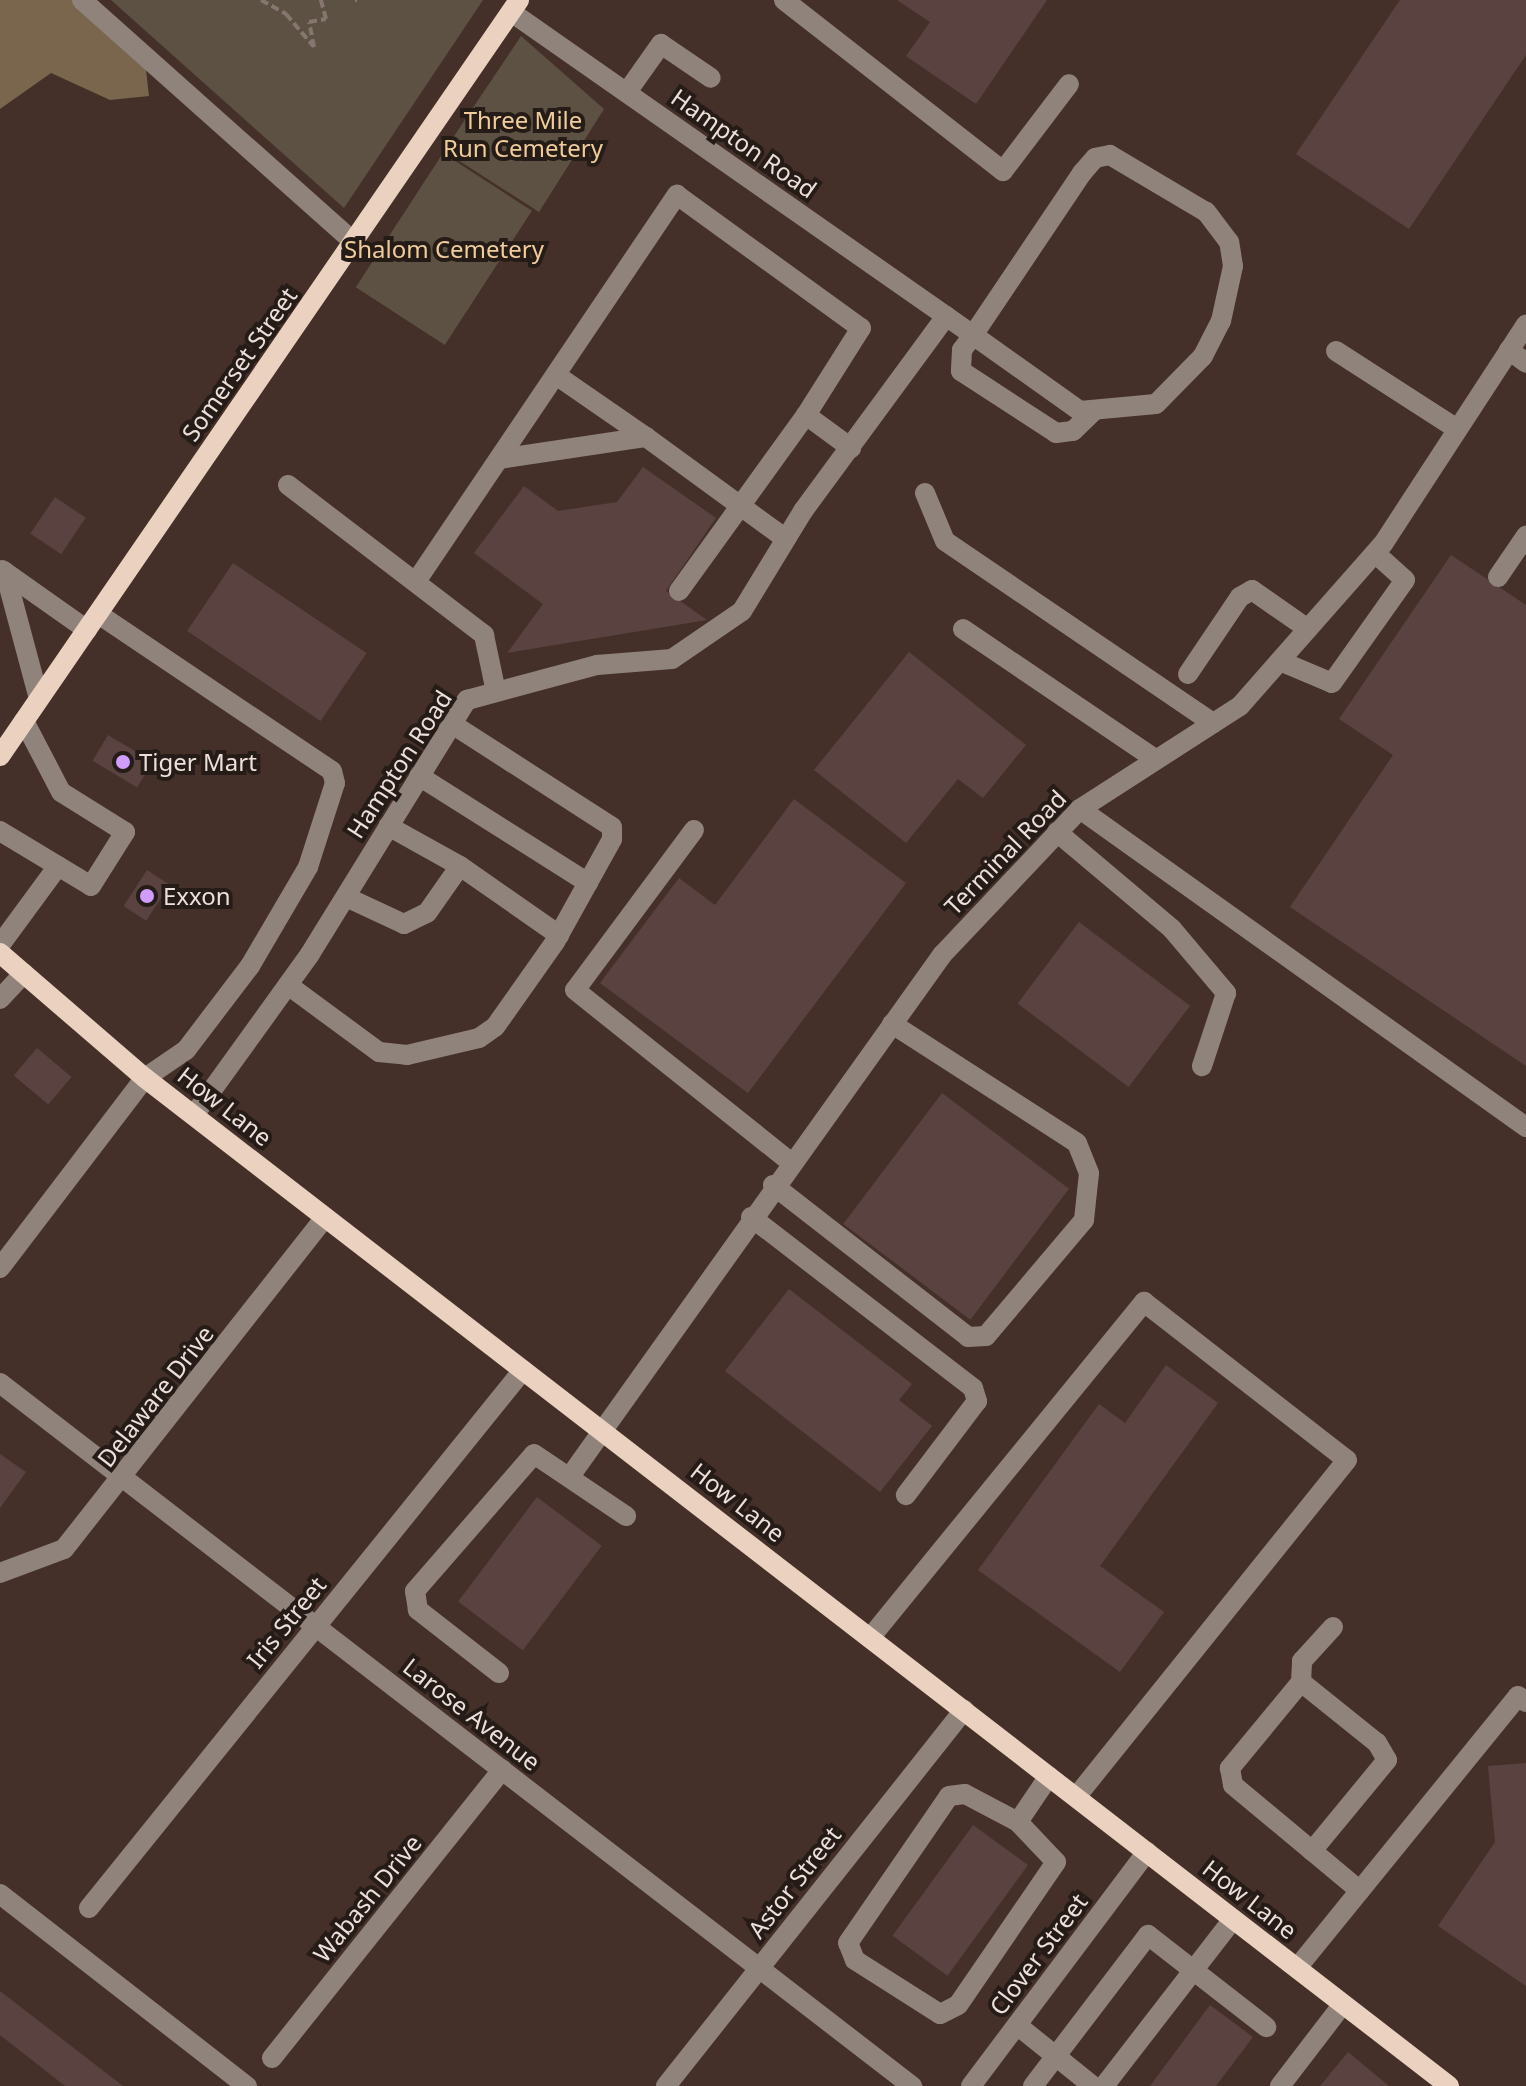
<!DOCTYPE html>
<html>
<head>
<meta charset="utf-8">
<style>
  body { margin:0 }
  #map { position:relative; width:1526px; height:2086px; overflow:hidden; background:#453029; font-family:"Noto Sans",sans-serif }
  div>[style] { position:absolute }
  .green>* { inset:0; background:#5c5142; transform-origin:0 0 }
  .forest>* { inset:0; background:#79664c }
  .building>* { inset:0; background:#5a4241; transform-origin:0 0 }
  .path>* { height:4px; margin-top:-2px; transform-origin:0; background:repeating-linear-gradient(90deg,#87756f 0 8px,transparent 0 12px) }
  .minor>* { height:20px; margin:-10px; padding:0 10px; transform-origin:10px; border-radius:10px; background:#90837b }
  .major>* { height:20px; margin:-10px; padding:0 10px; transform-origin:10px; border-radius:10px; background:#ebd1bf }
  .dots>* { width:22px; height:22px; translate:-50% -50%; box-sizing:border-box; border:4px solid #251b17; border-radius:50% }
  span { translate:-50% -50%; white-space:nowrap; text-align:center; line-height:1.15; -webkit-text-stroke:8px #251b17; paint-order:stroke }
  .park-label { font-size:24px; color:#f0cc9c }
  .street-label { font-size:24px; color:#eddfda }
  .poi-label { font-size:24px; color:#eddfda }
  .left { translate:0 -50%; text-align:left }
</style>
</head>
<body>
<div id="map">
  <div class="green">
    <i style="clip-path:polygon(111px 0,483px 0,344px 208px)"></i>
    <i style="clip-path:polygon(521px 36px,604px 109px,539px 212px,444px 151px)"></i>
    <i style="left:443px;top:153px;width:106px;height:160px;rotate:33deg"></i>
  </div>
  <div class="forest">
    <i style="clip-path:polygon(0 0,75px 0,145px 61px,149px 96px,110px 100px,51px 73px,0 109px)"></i>
  </div>
  <div class="building">
    <i style="clip-path:polygon(897px 0,1047px 0,976px 104px,906px 56px,930px 22px)"></i>
    <i style="clip-path:polygon(1400px 0,1526px 0,1526px 55px,1409px 229px,1296px 154px)"></i>
    <i style="clip-path:polygon(643px 467px,716px 518px,666px 591px,707px 620px,507px 653px,543px 604px,474px 553px,524px 486px,558px 511px,617px 502px)"></i>
    <i style="left:55px;top:497px;width:37px;height:44px;rotate:34deg"></i>
    <i style="clip-path:polygon(1451px 555px,1526px 605px,1526px 1066px,1290px 907px,1393px 755px,1339px 719px)"></i>
    <i style="left:233px;top:563px;width:161px;height:82px;rotate:34deg"></i>
    <i style="clip-path:polygon(909px 652px,1026px 745px,983px 798px,958px 779px,906px 843px,814px 770px)"></i>
    <i style="left:108px;top:735px;width:52px;height:30px;rotate:31deg"></i>
    <i style="clip-path:polygon(794px 799px,906px 883px,748px 1093px,600px 983px,679px 878px,715px 905px)"></i>
    <i style="left:147px;top:870px;width:27px;height:43px;rotate:33deg"></i>
    <i style="left:1079px;top:922px;width:139px;height:102px;rotate:37deg"></i>
    <i style="left:37px;top:1048px;width:45px;height:36px;rotate:40deg"></i>
    <i style="left:942px;top:1093px;width:159px;height:164px;rotate:37deg"></i>
    <i style="clip-path:polygon(789px 1289px,912px 1384px,899px 1400px,932px 1426px,880px 1492px,725px 1371px)"></i>
    <i style="clip-path:polygon(1166px 1365px,1218px 1403px,1100px 1566px,1164px 1612px,1120px 1672px,978px 1570px,1099px 1404px,1125px 1423px)"></i>
    <i style="clip-path:polygon(0 1454px,26px 1472px,0 1508px)"></i>
    <i style="left:537px;top:1497px;width:81px;height:131px;rotate:37deg"></i>
    <i style="clip-path:polygon(1526px 1763px,1526px 1986px,1438px 1926px,1495px 1842px,1488px 1766px)"></i>
    <i style="left:973px;top:1825px;width:68px;height:137px;rotate:36deg"></i>
    <i style="clip-path:polygon(0 1991px,123px 2086px,65px 2086px,0 2035px)"></i>
    <i style="clip-path:polygon(1210px 2005px,1253px 2037px,1216px 2086px,1150px 2086px)"></i>
    <i style="clip-path:polygon(1348px 2052px,1389px 2086px,1320px 2086px)"></i>
  </div>
  <div class="path">
    <i style="left:261px;top:0;width:29px;rotate:29deg"></i>
    <i style="left:286px;top:14px;width:43px;rotate:49.7deg"></i>
    <i style="left:314px;top:47px;width:25px;rotate:-101deg"></i>
    <i style="left:309px;top:22px;width:17px;rotate:-10deg"></i>
    <i style="left:326px;top:19px;width:20px;rotate:-105deg"></i>
    <i style="left:355px;top:0;width:2px"></i>
  </div>
  <div class="minor">
    <i style="left:82px;top:0;width:365px;rotate:41.7deg"></i>
    <i style="left:784px;top:0;width:278px;rotate:38deg"></i>
    <i style="left:1003px;top:171px;width:109px;rotate:-52.8deg"></i>
    <i style="left:511px;top:12px;width:564px;rotate:34.96deg"></i>
    <i style="left:973px;top:335px;width:131px;rotate:35.4deg"></i>
    <i style="left:1080px;top:411px;width:76px;rotate:-5.3deg"></i>
    <i style="left:1156px;top:404px;width:67px;rotate:-45.6deg"></i>
    <i style="left:1203px;top:356px;width:39px;rotate:-63deg"></i>
    <i style="left:1221px;top:321px;width:56px;rotate:-77.7deg"></i>
    <i style="left:1233px;top:266px;width:24px;rotate:-99deg"></i>
    <i style="left:1229px;top:242px;width:38px;rotate:-127deg"></i>
    <i style="left:1206px;top:212px;width:112px;rotate:-149.3deg"></i>
    <i style="left:1110px;top:155px;width:15px;rotate:169deg"></i>
    <i style="left:1095px;top:158px;width:20px;rotate:131deg"></i>
    <i style="left:1082px;top:173px;width:195px;rotate:123.9deg"></i>
    <i style="left:973px;top:335px;width:19px;rotate:126deg"></i>
    <i style="left:962px;top:350px;width:21px;rotate:93deg"></i>
    <i style="left:961px;top:371px;width:113px;rotate:33.1deg"></i>
    <i style="left:1056px;top:433px;width:17px;rotate:-7deg"></i>
    <i style="left:1073px;top:431px;width:29px;rotate:-44deg"></i>
    <i style="left:627px;top:92px;width:59px;rotate:-54.7deg"></i>
    <i style="left:661px;top:44px;width:60px;rotate:34.2deg"></i>
    <i style="left:1509px;top:350px;width:21px;rotate:37deg"></i>
    <i style="left:1336px;top:351px;width:144px;rotate:32.8deg"></i>
    <i style="left:556px;top:375px;width:109px;rotate:34.6deg"></i>
    <i style="left:499px;top:459px;width:149px;rotate:-8.5deg"></i>
    <i style="left:646px;top:437px;width:173px;rotate:36.1deg"></i>
    <i style="left:288px;top:485px;width:247px;rotate:37.4deg"></i>
    <i style="left:484px;top:635px;width:58px;rotate:78.1deg"></i>
    <i style="left:925px;top:493px;width:52px;rotate:67.4deg"></i>
    <i style="left:945px;top:541px;width:324px;rotate:34.2deg"></i>
    <i style="left:2px;top:570px;width:104px;rotate:35.2deg"></i>
    <i style="left:5px;top:572px;width:131px;rotate:75deg"></i>
    <i style="left:1498px;top:577px;width:50px;rotate:-55.7deg"></i>
    <i style="left:417px;top:580px;width:465px;rotate:-56deg"></i>
    <i style="left:677px;top:195px;width:227px;rotate:35.9deg"></i>
    <i style="left:861px;top:328px;width:103px;rotate:122.3deg"></i>
    <i style="left:806px;top:415px;width:56px;rotate:36.3deg"></i>
    <i style="left:679px;top:591px;width:217px;rotate:-54.2deg"></i>
    <i style="left:963px;top:629px;width:232px;rotate:34.1deg"></i>
    <i style="left:1280px;top:661px;width:56px;rotate:22.9deg"></i>
    <i style="left:1332px;top:683px;width:126px;rotate:-54.7deg"></i>
    <i style="left:1405px;top:580px;width:40px;rotate:-138deg"></i>
    <i style="left:1188px;top:674px;width:93px;rotate:-56deg"></i>
    <i style="left:1240px;top:597px;width:14px;rotate:-30deg"></i>
    <i style="left:1252px;top:590px;width:68px;rotate:34.9deg"></i>
    <i style="left:419px;top:776px;width:200px;rotate:32.3deg"></i>
    <i style="left:1080px;top:809px;width:548px;rotate:35.49deg"></i>
    <i style="left:694px;top:830px;width:199px;rotate:126.6deg"></i>
    <i style="left:575px;top:990px;width:274px;rotate:38.6deg"></i>
    <i style="left:0;top:831px;width:106px;rotate:31.1deg"></i>
    <i style="left:91px;top:886px;width:64px;rotate:-57.8deg"></i>
    <i style="left:125px;top:832px;width:75px;rotate:-148deg"></i>
    <i style="left:61px;top:792px;width:80px;rotate:-117.5deg"></i>
    <i style="left:1057px;top:832px;width:150px;rotate:40.1deg"></i>
    <i style="left:1172px;top:929px;width:84px;rotate:49.8deg"></i>
    <i style="left:1226px;top:993px;width:77px;rotate:108.2deg"></i>
    <i style="left:460px;top:866px;width:121px;rotate:34.9deg"></i>
    <i style="left:346px;top:897px;width:64px;rotate:25deg"></i>
    <i style="left:404px;top:924px;width:25px;rotate:-26deg"></i>
    <i style="left:427px;top:913px;width:57px;rotate:-54.9deg"></i>
    <i style="left:460px;top:866px;width:82px;rotate:-150.9deg"></i>
    <i style="left:0;top:945px;width:98px;rotate:-53.7deg"></i>
    <i style="left:288px;top:985px;width:113px;rotate:36.4deg"></i>
    <i style="left:379px;top:1052px;width:28px;rotate:6deg"></i>
    <i style="left:407px;top:1055px;width:74px;rotate:-13.3deg"></i>
    <i style="left:479px;top:1038px;width:19px;rotate:-35deg"></i>
    <i style="left:495px;top:1027px;width:104px;rotate:-54.8deg"></i>
    <i style="left:555px;top:942px;width:118px;rotate:-61deg"></i>
    <i style="left:612px;top:839px;width:12px;rotate:-90deg"></i>
    <i style="left:612px;top:827px;width:190px;rotate:-147.2deg"></i>
    <i style="left:0;top:999px;width:35px;rotate:-47deg"></i>
    <i style="left:194px;top:1115px;width:198px;rotate:-54.2deg"></i>
    <i style="left:310px;top:954px;width:299px;rotate:-58.3deg"></i>
    <i style="left:467px;top:700px;width:135px;rotate:-15.1deg"></i>
    <i style="left:597px;top:665px;width:75px;rotate:-4.6deg"></i>
    <i style="left:672px;top:659px;width:85px;rotate:-34.4deg"></i>
    <i style="left:742px;top:611px;width:117px;rotate:-58.6deg"></i>
    <i style="left:803px;top:511px;width:242px;rotate:-53.7deg"></i>
    <i style="left:773px;top:1185px;width:247px;rotate:37.9deg"></i>
    <i style="left:968px;top:1337px;width:18px;rotate:-3deg"></i>
    <i style="left:986px;top:1336px;width:152px;rotate:-49.8deg"></i>
    <i style="left:1084px;top:1220px;width:47px;rotate:-83.9deg"></i>
    <i style="left:1089px;top:1173px;width:32px;rotate:-112deg"></i>
    <i style="left:1077px;top:1143px;width:220px;rotate:-147.2deg"></i>
    <i style="left:751px;top:1217px;width:280px;rotate:37.6deg"></i>
    <i style="left:973px;top:1388px;width:14px;rotate:73deg"></i>
    <i style="left:977px;top:1401px;width:118px;rotate:127.1deg"></i>
    <i style="left:0;top:1268px;width:239px;rotate:-52.7deg"></i>
    <i style="left:145px;top:1078px;width:50px;rotate:-34.3deg"></i>
    <i style="left:186px;top:1050px;width:106px;rotate:-52.7deg"></i>
    <i style="left:250px;top:966px;width:115px;rotate:-59.6deg"></i>
    <i style="left:308px;top:867px;width:88px;rotate:-72.2deg"></i>
    <i style="left:335px;top:783px;width:12px;rotate:-104deg"></i>
    <i style="left:332px;top:771px;width:282px;rotate:-146.1deg"></i>
    <i style="left:0;top:1383px;width:1152px;rotate:37.63deg"></i>
    <i style="left:571px;top:1475px;width:639px;rotate:-54.49deg"></i>
    <i style="left:942px;top:955px;width:201px;rotate:-46.6deg"></i>
    <i style="left:1080px;top:809px;width:190px;rotate:-32.8deg"></i>
    <i style="left:1240px;top:706px;width:216px;rotate:-48.6deg"></i>
    <i style="left:1383px;top:544px;width:262px;rotate:-56.9deg"></i>
    <i style="left:0;top:1573px;width:68px;rotate:-20.6deg"></i>
    <i style="left:64px;top:1549px;width:422px;rotate:-51.8deg"></i>
    <i style="left:870px;top:1638px;width:434px;rotate:-50.8deg"></i>
    <i style="left:1144px;top:1302px;width:257px;rotate:37.9deg"></i>
    <i style="left:1347px;top:1460px;width:432px;rotate:128.8deg"></i>
    <i style="left:499px;top:1673px;width:103px;rotate:-142.1deg"></i>
    <i style="left:418px;top:1610px;width:19px;rotate:-99deg"></i>
    <i style="left:415px;top:1591px;width:181px;rotate:-49deg"></i>
    <i style="left:534px;top:1454px;width:111px;rotate:34deg"></i>
    <i style="left:1301px;top:1682px;width:21px;rotate:-87deg"></i>
    <i style="left:1302px;top:1661px;width:46px;rotate:-47.6deg"></i>
    <i style="left:965px;top:1794px;width:60px;rotate:27.8deg"></i>
    <i style="left:1018px;top:1822px;width:55px;rotate:46.5deg"></i>
    <i style="left:1056px;top:1862px;width:173px;rotate:124.4deg"></i>
    <i style="left:958px;top:2005px;width:20px;rotate:153deg"></i>
    <i style="left:940px;top:2014px;width:101px;rotate:-147.6deg"></i>
    <i style="left:855px;top:1960px;width:18px;rotate:-112deg"></i>
    <i style="left:848px;top:1943px;width:178px;rotate:-55.5deg"></i>
    <i style="left:949px;top:1796px;width:16px;rotate:-7deg"></i>
    <i style="left:1018px;top:1822px;width:55px;rotate:-56deg"></i>
    <i style="left:1312px;top:1851px;width:118px;rotate:-50.5deg"></i>
    <i style="left:1387px;top:1760px;width:20px;rotate:-120deg"></i>
    <i style="left:1377px;top:1743px;width:97px;rotate:-141.2deg"></i>
    <i style="left:1301px;top:1682px;width:112px;rotate:129.5deg"></i>
    <i style="left:1230px;top:1768px;width:17px;rotate:80deg"></i>
    <i style="left:1233px;top:1785px;width:165px;rotate:39.8deg"></i>
    <i style="left:0;top:1894px;width:313px;rotate:37.9deg"></i>
    <i style="left:89px;top:1908px;width:691px;rotate:-51.11deg"></i>
    <i style="left:1297px;top:1968px;width:350px;rotate:-50.9deg"></i>
    <i style="left:1518px;top:1696px;width:10px;rotate:37deg"></i>
    <i style="left:1017px;top:2025px;width:97px;rotate:38.8deg"></i>
    <i style="left:272px;top:2058px;width:369px;rotate:-51.4deg"></i>
    <i style="left:666px;top:2086px;width:480px;rotate:-51.6deg"></i>
    <i style="left:971px;top:2086px;width:293px;rotate:-53.1deg"></i>
    <i style="left:1033px;top:2086px;width:190px;rotate:-52.7deg"></i>
    <i style="left:1148px;top:1935px;width:150px;rotate:37.9deg"></i>
    <i style="left:1104px;top:2086px;width:211px;rotate:-52.3deg"></i>
    <i style="left:1280px;top:2086px;width:103px;rotate:-52.5deg"></i>
  </div>
  <div class="major">
    <i style="left:0;top:756px;width:917px;rotate:-55.53deg"></i>
    <i style="left:0;top:953px;width:191px;rotate:40.8deg"></i>
    <i style="left:145px;top:1078px;width:1648px;rotate:37.7deg"></i>
  </div>
  <div class="dots">
    <i style="left:123px;top:762px;background:#d09dff"></i>
    <i style="left:147px;top:896px;background:#d09dff"></i>
  </div>
  <div class="park-label">
    <span style="left:523px;top:134px">Three Mile<br>Run Cemetery</span>
    <span style="left:444px;top:249px">Shalom Cemetery</span>
  </div>
  <div class="street-label">
    <span style="left:744px;top:143px;rotate:35deg">Hampton Road</span>
    <span style="left:239px;top:364px;rotate:-55deg">Somerset Street</span>
    <span style="left:399px;top:764px;rotate:-57deg">Hampton Road</span>
    <span style="left:1005px;top:852px;rotate:-46deg">Terminal Road</span>
    <span style="left:225px;top:1106px;rotate:38deg">How Lane</span>
    <span style="left:155px;top:1396px;rotate:-52deg">Delaware Drive</span>
    <span style="left:738px;top:1502px;rotate:38deg">How Lane</span>
    <span style="left:286px;top:1622px;rotate:-51deg">Iris Street</span>
    <span style="left:472px;top:1714px;rotate:38deg">Larose Avenue</span>
    <span style="left:794px;top:1882px;rotate:-52deg">Astor Street</span>
    <span style="left:367px;top:1898px;rotate:-51deg">Wabash Drive</span>
    <span style="left:1250px;top:1899px;rotate:38deg">How Lane</span>
    <span style="left:1038px;top:1954px;rotate:-53deg">Clover Street</span>
  </div>
  <div class="poi-label">
    <span class="left" style="left:139px;top:762px">Tiger Mart</span>
    <span class="left" style="left:163px;top:896px">Exxon</span>
  </div>
</div>
</body>
</html>
